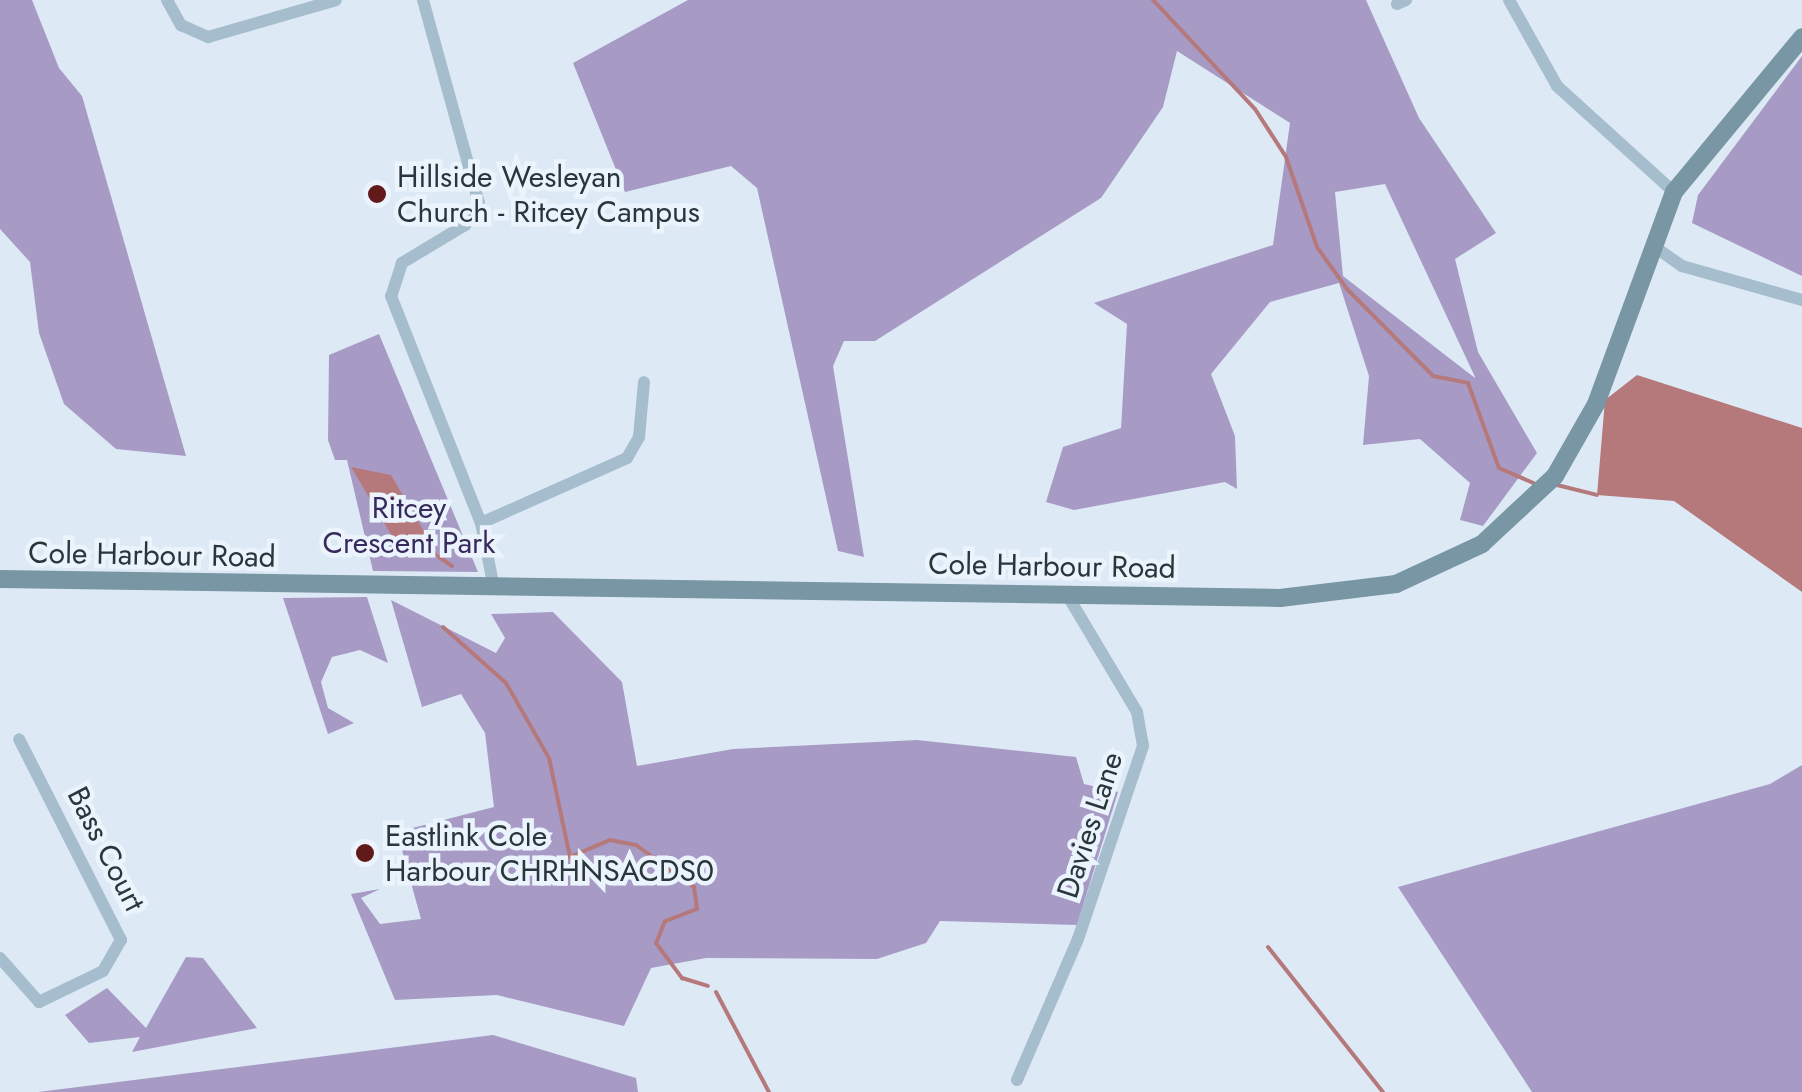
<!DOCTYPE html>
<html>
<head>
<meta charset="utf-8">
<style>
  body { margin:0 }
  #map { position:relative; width:1802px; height:1092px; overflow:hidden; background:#ddeaf5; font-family:Jost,sans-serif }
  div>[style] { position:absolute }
  .green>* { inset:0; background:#a79bc6 }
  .water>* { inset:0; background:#b5797b }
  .stream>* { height:4px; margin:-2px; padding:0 2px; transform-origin:2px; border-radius:2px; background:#b5797b }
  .minor>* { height:12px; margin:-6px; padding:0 6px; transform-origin:6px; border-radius:6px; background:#a5bdcc }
  .secondary>* { height:18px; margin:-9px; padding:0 9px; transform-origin:9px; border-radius:9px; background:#7896a3 }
  .dots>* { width:28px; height:28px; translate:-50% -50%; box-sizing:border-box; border:5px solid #ebf4fc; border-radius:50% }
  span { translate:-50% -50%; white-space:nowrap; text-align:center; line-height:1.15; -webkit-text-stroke:9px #ebf4fc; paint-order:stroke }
  .poi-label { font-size:30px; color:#29363b }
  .left { translate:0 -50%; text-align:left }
  .park-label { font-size:30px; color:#382a5c }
  .street-label { font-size:30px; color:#29363b }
</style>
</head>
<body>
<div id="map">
  <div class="green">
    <i style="clip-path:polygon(0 0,32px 0,59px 68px,82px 96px,186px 456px,116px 449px,64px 404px,39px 333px,30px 262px,0 229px)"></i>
    <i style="clip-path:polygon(evenodd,688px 0,1366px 0,1419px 118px,1496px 233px,1455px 259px,1478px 352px,1537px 453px,1483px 526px,1460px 520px,1470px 483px,1420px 439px,1363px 445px,1369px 376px,1339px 283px,1270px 302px,1211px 374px,1235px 436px,1237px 489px,1225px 482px,1074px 510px,1046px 502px,1063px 447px,1121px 428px,1127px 324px,1094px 303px,1273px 245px,1290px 123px,1177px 51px,1163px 107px,1101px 198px,875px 341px,844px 341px,833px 366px,864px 557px,838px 551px,757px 188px,731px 166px,625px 192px,573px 63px,688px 0,1385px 184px,1475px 377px,1475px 378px,1343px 276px,1335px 192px,1385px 184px)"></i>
    <i style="clip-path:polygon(1802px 56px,1802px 276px,1692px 223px,1698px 195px)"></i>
    <i style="clip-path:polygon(379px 334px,478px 572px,373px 571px,347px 460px,335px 460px,328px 440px,329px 355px)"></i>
    <i style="clip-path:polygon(367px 597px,388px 663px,360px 650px,332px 657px,321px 682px,328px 708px,354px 723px,328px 734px,283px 598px)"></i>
    <i style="clip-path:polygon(391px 600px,496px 653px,505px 638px,491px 614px,553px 612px,622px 682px,637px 766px,733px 749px,917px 740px,1076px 757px,1084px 784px,1118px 792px,1077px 925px,940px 921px,926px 943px,877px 959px,706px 958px,651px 968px,624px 1026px,497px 995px,395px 1000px,351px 894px,380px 889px,361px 898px,380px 924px,421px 919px,397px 832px,494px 807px,485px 733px,461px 694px,422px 707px)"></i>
    <i style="clip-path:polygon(1802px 765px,1802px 1092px,1532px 1092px,1398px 887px,1770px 784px)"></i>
    <i style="clip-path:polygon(186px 957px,203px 958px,257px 1028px,132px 1052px,140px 1037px,89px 1043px,65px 1015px,107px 988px,146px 1028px)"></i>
    <i style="clip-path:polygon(493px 1035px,636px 1078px,638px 1092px,38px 1092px)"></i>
  </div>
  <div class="water">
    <i style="clip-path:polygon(1637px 375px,1802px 428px,1802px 592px,1674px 501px,1597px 495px,1605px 400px)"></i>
    <i style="clip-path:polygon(351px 467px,391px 475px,439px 557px,396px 543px)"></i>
  </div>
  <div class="stream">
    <i style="left:1153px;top:0;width:149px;rotate:46.9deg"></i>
    <i style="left:1255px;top:109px;width:57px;rotate:57.1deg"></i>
    <i style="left:1286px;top:157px;width:95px;rotate:71deg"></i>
    <i style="left:1317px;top:247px;width:52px;rotate:54.5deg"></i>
    <i style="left:1347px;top:289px;width:122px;rotate:45.3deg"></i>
    <i style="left:1433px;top:376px;width:36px;rotate:11deg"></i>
    <i style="left:1468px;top:383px;width:90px;rotate:70deg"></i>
    <i style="left:1499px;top:468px;width:43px;rotate:23.6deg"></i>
    <i style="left:1557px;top:485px;width:41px;rotate:14deg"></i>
    <i style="left:439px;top:557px;width:16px;rotate:35deg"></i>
    <i style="left:443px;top:627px;width:84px;rotate:41.6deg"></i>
    <i style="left:506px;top:683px;width:86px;rotate:60.2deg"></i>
    <i style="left:549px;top:758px;width:101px;rotate:78deg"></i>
    <i style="left:570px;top:857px;width:43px;rotate:-23deg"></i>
    <i style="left:610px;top:840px;width:26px;rotate:11deg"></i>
    <i style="left:636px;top:845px;width:72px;rotate:35.9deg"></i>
    <i style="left:694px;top:887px;width:22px;rotate:82deg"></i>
    <i style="left:697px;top:909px;width:34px;rotate:159deg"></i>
    <i style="left:665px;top:921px;width:24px;rotate:112deg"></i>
    <i style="left:656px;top:943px;width:44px;rotate:53.4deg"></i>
    <i style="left:682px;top:978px;width:27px;rotate:17deg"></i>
    <i style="left:1268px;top:947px;width:185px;rotate:51.6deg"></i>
    <i style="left:716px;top:992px;width:113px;rotate:62.1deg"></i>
  </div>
  <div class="minor">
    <i style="left:167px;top:0;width:29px;rotate:61deg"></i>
    <i style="left:181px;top:25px;width:30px;rotate:24deg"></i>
    <i style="left:208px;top:37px;width:133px;rotate:-16.1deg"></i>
    <i style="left:423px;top:0;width:211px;rotate:74.6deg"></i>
    <i style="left:479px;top:203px;width:26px;rotate:122deg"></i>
    <i style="left:465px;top:225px;width:74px;rotate:148.9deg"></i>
    <i style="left:402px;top:263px;width:35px;rotate:108deg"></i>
    <i style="left:391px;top:296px;width:244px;rotate:68.4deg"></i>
    <i style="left:481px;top:523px;width:61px;rotate:78.7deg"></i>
    <i style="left:1509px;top:0;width:98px;rotate:60.8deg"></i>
    <i style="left:1557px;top:86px;width:158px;rotate:42.2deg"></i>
    <i style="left:1397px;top:4px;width:10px;rotate:-24deg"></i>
    <i style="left:1652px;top:245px;width:37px;rotate:35deg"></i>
    <i style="left:1682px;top:266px;width:125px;rotate:15.8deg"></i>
    <i style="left:481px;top:523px;width:160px;rotate:-24deg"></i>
    <i style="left:627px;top:458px;width:24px;rotate:-60deg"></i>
    <i style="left:639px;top:437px;width:55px;rotate:-84.8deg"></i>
    <i style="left:0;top:958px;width:59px;rotate:48.4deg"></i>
    <i style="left:39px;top:1002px;width:71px;rotate:-25.8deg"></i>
    <i style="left:103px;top:971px;width:36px;rotate:-60deg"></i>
    <i style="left:121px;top:940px;width:225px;rotate:-116.9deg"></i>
    <i style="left:1017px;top:1080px;width:154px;rotate:-66.6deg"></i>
    <i style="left:1078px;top:939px;width:204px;rotate:-71.4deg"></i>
    <i style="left:1143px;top:746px;width:35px;rotate:-100deg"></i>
    <i style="left:1137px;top:712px;width:139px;rotate:-120.8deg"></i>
  </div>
  <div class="secondary">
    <i style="left:0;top:579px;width:1280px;rotate:0.85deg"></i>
    <i style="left:1280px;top:598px;width:117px;rotate:-6.9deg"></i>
    <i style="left:1396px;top:584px;width:95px;rotate:-24.9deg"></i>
    <i style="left:1482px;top:544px;width:100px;rotate:-43deg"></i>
    <i style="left:1555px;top:476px;width:83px;rotate:-60.3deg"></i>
    <i style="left:1596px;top:404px;width:226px;rotate:-69.8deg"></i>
    <i style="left:1674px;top:192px;width:201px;rotate:-50.4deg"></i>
  </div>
  <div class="dots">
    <i style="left:377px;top:194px;background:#61191a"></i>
    <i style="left:365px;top:853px;background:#61191a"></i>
  </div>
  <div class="poi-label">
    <span class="left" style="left:397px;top:194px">Hillside Wesleyan<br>Church - Ritcey Campus</span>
    <span class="left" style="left:385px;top:853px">Eastlink Cole<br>Harbour CHRHNSACDS0</span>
  </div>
  <div class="park-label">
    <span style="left:409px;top:525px">Ritcey<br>Crescent Park</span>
  </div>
  <div class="street-label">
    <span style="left:152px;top:555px;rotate:1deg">Cole Harbour Road</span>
    <span style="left:1052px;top:566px;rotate:1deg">Cole Harbour Road</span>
    <span style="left:1090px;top:825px;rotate:-72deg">Davies Lane</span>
    <span style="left:106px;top:849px;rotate:63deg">Bass Court</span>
  </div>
</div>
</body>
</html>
